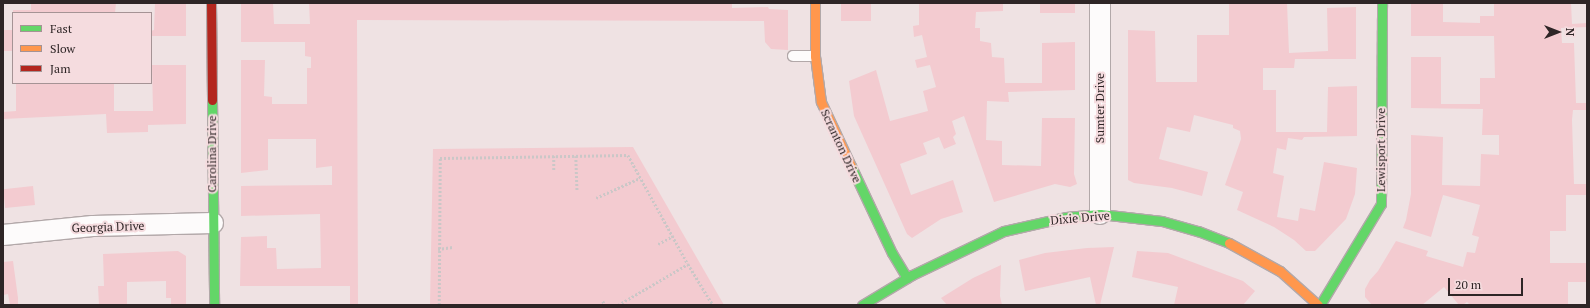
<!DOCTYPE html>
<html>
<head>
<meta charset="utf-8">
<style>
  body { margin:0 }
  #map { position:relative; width:1590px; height:308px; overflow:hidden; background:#efe2e3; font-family:"PT Serif",serif }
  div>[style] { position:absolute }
  .green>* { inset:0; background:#f3cbd0; transform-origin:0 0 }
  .path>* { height:2.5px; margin-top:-1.25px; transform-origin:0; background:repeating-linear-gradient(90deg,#cac7c7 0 2px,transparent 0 4px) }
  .roads { filter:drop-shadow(1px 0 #b2a8a9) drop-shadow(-1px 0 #b2a8a9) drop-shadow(0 1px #b2a8a9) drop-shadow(0 -1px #b2a8a9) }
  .lane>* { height:10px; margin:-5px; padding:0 5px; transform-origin:5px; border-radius:5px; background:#fdfbfb }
  .street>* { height:20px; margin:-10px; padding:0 10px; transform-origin:10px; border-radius:10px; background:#fdfbfb }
  .fast>* { height:9px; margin:-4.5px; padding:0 4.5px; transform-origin:4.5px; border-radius:4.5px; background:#63d668 }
  .slow>* { height:9px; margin:-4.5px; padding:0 4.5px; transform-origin:4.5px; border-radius:4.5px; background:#ff974d }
  .jam>* { height:9px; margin:-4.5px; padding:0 4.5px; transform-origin:4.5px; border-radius:4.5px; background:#b3261e }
  span { translate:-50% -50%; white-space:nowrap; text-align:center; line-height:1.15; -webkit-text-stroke:4px #f5dcdf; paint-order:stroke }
  .street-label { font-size:12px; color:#2e2526 }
  .frame { position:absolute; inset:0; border:4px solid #2e2526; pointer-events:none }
  .legend { position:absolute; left:12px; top:12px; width:140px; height:72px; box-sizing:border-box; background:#f5dcdf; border:1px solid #a59395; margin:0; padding:5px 7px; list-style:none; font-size:12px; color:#2e2526 }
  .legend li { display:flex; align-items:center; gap:8px; height:20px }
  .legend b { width:20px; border:1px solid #a59395 }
  .north { position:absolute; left:1538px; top:12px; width:40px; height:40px; -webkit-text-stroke:3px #f5dcdf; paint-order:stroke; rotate:90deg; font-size:11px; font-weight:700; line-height:16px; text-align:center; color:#2e2526 }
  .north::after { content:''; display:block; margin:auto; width:14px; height:18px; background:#2e2526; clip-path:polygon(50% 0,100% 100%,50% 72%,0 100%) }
  .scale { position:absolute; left:1448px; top:278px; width:75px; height:18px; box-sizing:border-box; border:2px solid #2e2526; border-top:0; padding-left:5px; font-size:12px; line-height:14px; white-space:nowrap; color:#2e2526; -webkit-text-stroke:3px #f5dcdf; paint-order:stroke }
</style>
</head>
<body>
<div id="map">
  <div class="green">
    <i style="clip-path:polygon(31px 3px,116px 3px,115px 13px,13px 13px,13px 51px,3px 51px,3px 30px,13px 30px,13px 10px,31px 10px)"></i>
    <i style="clip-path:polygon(155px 3px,186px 3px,186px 36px,151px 36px,151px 31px,154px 30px)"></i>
    <i style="clip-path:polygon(241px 3px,273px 3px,274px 24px,310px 24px,309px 3px,512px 4px,513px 3px,732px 3px,732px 8px,768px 7px,769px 9px,788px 10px,788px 50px,771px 49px,765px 42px,764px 21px,357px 20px,358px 305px,350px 305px,350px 286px,240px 286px,241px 237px,267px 236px,267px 248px,276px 248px,277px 269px,321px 268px,320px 214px,241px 216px,241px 186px,332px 185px,332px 166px,316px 168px,316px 139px,268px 139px,268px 170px,241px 173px,241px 60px,265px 60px,264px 96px,272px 97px,272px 104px,307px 104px,307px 68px,311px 68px,311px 57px,305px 56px,305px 42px,241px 42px)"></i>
    <i style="left:841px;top:3px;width:30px;height:18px"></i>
    <i style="clip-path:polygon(919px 3px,1003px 3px,1003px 11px,976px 12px,975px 28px,980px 28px,980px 41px,991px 43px,992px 57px,1004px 58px,1005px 83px,1042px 83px,1042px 43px,1075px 42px,1075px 90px,1008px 92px,1009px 102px,987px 101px,986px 140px,1002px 141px,1002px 165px,1041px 166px,1042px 118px,1075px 118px,1074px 174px,1077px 184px,1070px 187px,1055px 184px,994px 202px,964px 116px,952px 121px,956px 134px,953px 137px,956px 144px,944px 149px,939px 137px,923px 143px,927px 154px,900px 164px,911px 195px,953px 180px,963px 212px,941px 219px,912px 238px,907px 234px,854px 116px,849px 81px,876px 70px,890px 121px,928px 111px,923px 91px,936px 87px,930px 65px,917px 68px,915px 60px,927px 57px,922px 35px,914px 37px,913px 26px,919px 25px)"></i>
    <i style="left:1040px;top:3px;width:35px;height:10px"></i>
    <i style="clip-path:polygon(1129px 3px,1287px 3px,1289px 53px,1328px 51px,1327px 8px,1356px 7px,1356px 59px,1295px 59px,1294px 68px,1263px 68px,1263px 90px,1276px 90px,1276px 132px,1327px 132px,1328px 87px,1357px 86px,1357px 136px,1304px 137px,1302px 140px,1288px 138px,1286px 150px,1277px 148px,1273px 173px,1284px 176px,1277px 217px,1298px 221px,1300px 208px,1315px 211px,1324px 162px,1357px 168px,1355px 194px,1346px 219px,1315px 251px,1306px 251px,1294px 240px,1274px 227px,1237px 210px,1243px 192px,1225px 185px,1241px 139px,1240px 131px,1233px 128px,1233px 125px,1194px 115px,1190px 132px,1167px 127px,1159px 159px,1208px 172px,1202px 196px,1172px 188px,1134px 183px,1128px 180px,1128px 30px,1155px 31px,1156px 82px,1197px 82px,1197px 35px,1229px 35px,1229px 3px)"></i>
    <i style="clip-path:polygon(1411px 3px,1443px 3px,1443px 22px,1480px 23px,1480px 16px,1494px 16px,1494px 3px,1571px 3px,1572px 24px,1587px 23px,1587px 27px,1561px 28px,1562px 43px,1574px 43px,1576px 103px,1587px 103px,1587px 110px,1573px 110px,1572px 120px,1574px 184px,1587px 184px,1587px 195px,1566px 195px,1566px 231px,1550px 231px,1550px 263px,1587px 263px,1587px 282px,1568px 282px,1568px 305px,1470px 305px,1467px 302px,1463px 305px,1459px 305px,1444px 287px,1422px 305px,1372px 305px,1365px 297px,1365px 289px,1370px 280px,1378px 271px,1396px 241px,1428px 251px,1426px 256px,1463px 267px,1467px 252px,1475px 253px,1479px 237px,1472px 235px,1480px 205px,1443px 195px,1431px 237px,1403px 228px,1406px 220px,1411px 194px,1411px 135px,1443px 137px,1442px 185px,1480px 186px,1481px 154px,1499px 155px,1499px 135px,1482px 135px,1483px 109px,1411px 108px,1411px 57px,1441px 57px,1441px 104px,1480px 104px,1480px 78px,1495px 78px,1494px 36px,1411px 36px)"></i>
    <i style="clip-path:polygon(152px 65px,186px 65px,186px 124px,148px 125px,148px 132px,107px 133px,106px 114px,3px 119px,3px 112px,16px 111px,16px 83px,114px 83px,114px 111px,153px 111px)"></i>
    <i style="clip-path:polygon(633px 147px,724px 305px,430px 305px,433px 149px)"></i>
    <i style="left:33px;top:186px;width:19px;height:30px;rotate:84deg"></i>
    <i style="clip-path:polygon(1114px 247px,1100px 305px,1096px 305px,1090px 277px,1025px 291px,1019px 260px,1045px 253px,1087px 248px)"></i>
    <i style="clip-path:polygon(178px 251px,186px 256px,186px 305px,171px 305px,171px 298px,166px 298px,166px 281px,127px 282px,127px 305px,99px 305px,98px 286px,104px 286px,103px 254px)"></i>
    <i style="clip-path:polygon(1137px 251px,1168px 253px,1243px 281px,1255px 291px,1243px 305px,1174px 305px,1178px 287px,1132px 277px)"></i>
    <i style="clip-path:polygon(13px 261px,18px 298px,18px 305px,10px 305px,8px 294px,3px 295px,3px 262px)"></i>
    <i style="clip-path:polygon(1001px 265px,1000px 296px,1002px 305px,947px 305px,941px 298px,973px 278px)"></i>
  </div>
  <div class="path">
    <i style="left:554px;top:156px;width:14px;rotate:90deg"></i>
    <i style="left:576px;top:156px;width:34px;rotate:88deg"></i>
    <i style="left:596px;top:198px;width:48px;rotate:-24.4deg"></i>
    <i style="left:658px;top:244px;width:17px;rotate:-28deg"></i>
    <i style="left:438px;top:249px;width:15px;rotate:-8deg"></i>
    <i style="left:603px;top:301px;width:4px;rotate:63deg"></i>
    <i style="left:439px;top:305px;width:147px;rotate:-89.6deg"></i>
    <i style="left:440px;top:158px;width:188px;rotate:-0.9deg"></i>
    <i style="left:628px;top:155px;width:124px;rotate:61.2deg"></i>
    <i style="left:618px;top:305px;width:81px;rotate:-30.4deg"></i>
    <i style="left:688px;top:264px;width:48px;rotate:58.6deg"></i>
  </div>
  <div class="roads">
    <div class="lane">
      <i style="left:793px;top:56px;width:22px"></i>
    </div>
    <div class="street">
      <i style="left:1100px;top:3px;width:211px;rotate:90deg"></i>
      <i style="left:3px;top:235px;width:90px;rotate:-5.7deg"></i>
      <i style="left:93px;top:226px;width:120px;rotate:-1.4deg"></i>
    </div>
    <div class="fast">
      <i style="left:212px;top:100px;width:205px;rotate:89.4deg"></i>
      <i style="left:851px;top:166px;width:96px;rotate:64.8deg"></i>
      <i style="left:892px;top:253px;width:29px;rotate:59deg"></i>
      <i style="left:862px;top:305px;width:58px;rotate:-31deg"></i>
      <i style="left:912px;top:275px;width:102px;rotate:-25.6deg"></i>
      <i style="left:1004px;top:231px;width:64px;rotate:-12.7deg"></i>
      <i style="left:1066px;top:217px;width:34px;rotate:-5deg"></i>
      <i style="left:1100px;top:214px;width:62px;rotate:6.4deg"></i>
      <i style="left:1162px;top:221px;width:37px;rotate:16deg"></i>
      <i style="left:1198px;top:231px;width:33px;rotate:21deg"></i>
      <i style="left:1320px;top:305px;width:118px;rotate:-58.9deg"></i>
      <i style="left:1381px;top:204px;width:201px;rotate:-89.7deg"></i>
    </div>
    <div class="slow">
      <i style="left:815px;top:3px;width:53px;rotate:90deg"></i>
      <i style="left:815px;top:56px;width:46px;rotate:82.6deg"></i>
      <i style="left:821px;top:102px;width:71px;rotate:64.9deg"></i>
      <i style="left:1229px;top:243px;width:58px;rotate:28.8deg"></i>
      <i style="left:1280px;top:271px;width:51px;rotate:41.8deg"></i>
    </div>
    <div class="jam">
      <i style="left:211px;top:3px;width:97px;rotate:89.4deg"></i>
    </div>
  </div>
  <div class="street-label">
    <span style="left:1100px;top:108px;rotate:-90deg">Sumter Drive</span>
    <span style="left:841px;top:146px;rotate:65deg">Scranton Drive</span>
    <span style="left:1381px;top:150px;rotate:-90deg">Lewisport Drive</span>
    <span style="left:212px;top:154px;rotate:-90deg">Carolina Drive</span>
    <span style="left:1080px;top:218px;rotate:-5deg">Dixie Drive</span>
    <span style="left:108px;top:227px;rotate:-2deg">Georgia Drive</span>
  </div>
  <div class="frame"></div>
  <ul class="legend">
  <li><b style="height:5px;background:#63d668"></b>Fast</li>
  <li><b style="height:5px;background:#ff974d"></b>Slow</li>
  <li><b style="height:5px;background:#b3261e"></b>Jam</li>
  </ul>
  <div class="north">N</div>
  <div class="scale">20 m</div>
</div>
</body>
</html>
